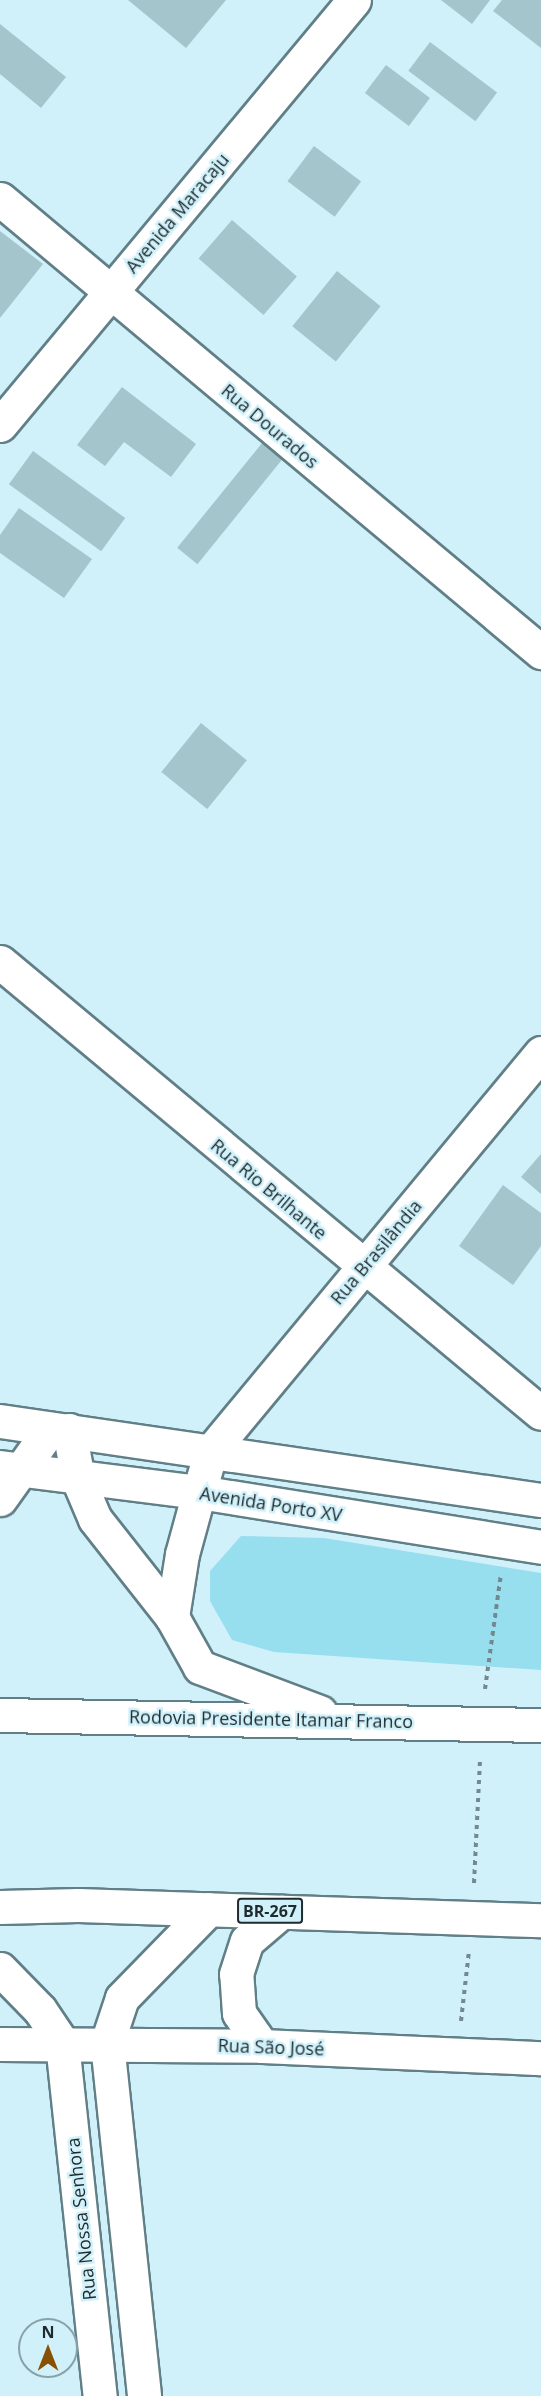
<!DOCTYPE html>
<html>
<head>
<meta charset="utf-8">
<style>
  body { margin:0 }
  #map { position:relative; width:541px; height:2396px; overflow:hidden; background:#d0f1fa; font-family:"Open Sans",sans-serif }
  div>[style] { position:absolute }
  .green>* { inset:0; background:#97deef }
  .building>* { inset:0; background:#a5c5cd; transform-origin:0 0 }
  .path>* { height:4px; margin-top:-2px; transform-origin:0; background:repeating-linear-gradient(90deg,#73898f 0 4.5px,transparent 0 9px) }
  .roads { filter:drop-shadow(2px 0 #617f86) drop-shadow(-2px 0 #617f86) drop-shadow(0 2px #617f86) drop-shadow(0 -2px #617f86) }
  .minor>* { height:33px; margin:-16.5px; padding:0 16.5px; transform-origin:16.5px; border-radius:16.5px; background:#fff }
  .highway>* { height:33px; margin:-16.5px; padding:0 16.5px; transform-origin:16.5px; border-radius:16.5px; background:#fff }
  span { translate:-50% -50%; white-space:nowrap; text-align:center; line-height:1.15; -webkit-text-stroke:5px #d0f1fa; paint-order:stroke }
  .shield-label span { padding:2px 4px; background:#d0f1fa; border:2px solid; border-radius:4px; -webkit-text-stroke-width:0 }
  .shield-label { font-size:16px; color:#1e2a2d; font-weight:700 }
  .street-label { font-size:18px; color:#1e2a2d }
  .north { position:absolute; left:18px; top:2318px; width:60px; height:60px; box-sizing:border-box; background:#d0f1fa; border:2px solid #89a1a8; border-radius:50%; rotate:0deg; font-size:16px; font-weight:700; line-height:24px; text-align:center; color:#1e2a2d }
  .north::after { content:''; display:block; margin:auto; width:21px; height:27px; background:#885003; clip-path:polygon(50% 0,100% 100%,50% 72%,0 100%) }
</style>
</head>
<body>
<div id="map">
  <div class="green">
    <i style="clip-path:polygon(241px 1536px,324px 1538px,541px 1573px,541px 1670px,274px 1652px,232px 1640px,210px 1601px,210px 1571px)"></i>
  </div>
  <div class="building">
    <i style="clip-path:polygon(128px 0,226px 0,186px 48px)"></i>
    <i style="clip-path:polygon(441px 0,490px 0,472px 24px)"></i>
    <i style="clip-path:polygon(502px 0,541px 0,541px 48px,493px 11px)"></i>
    <i style="clip-path:polygon(0 24px,66px 77px,41px 108px,0 74px)"></i>
    <i style="left:430px;top:42px;width:84px;height:36px;rotate:37deg"></i>
    <i style="left:386px;top:65px;width:55px;height:35px;rotate:37deg"></i>
    <i style="left:314px;top:146px;width:59px;height:44px;rotate:37deg"></i>
    <i style="left:232px;top:220px;width:86px;height:51px;rotate:41deg"></i>
    <i style="clip-path:polygon(0 231px,43px 264px,0 318px)"></i>
    <i style="left:337px;top:271px;width:56px;height:71px;rotate:39deg"></i>
    <i style="clip-path:polygon(122px 387px,196px 444px,171px 477px,124px 442px,105px 466px,77px 445px)"></i>
    <i style="left:271px;top:432px;width:26px;height:149px;rotate:39deg"></i>
    <i style="left:33px;top:451px;width:114px;height:41px;rotate:36deg"></i>
    <i style="clip-path:polygon(19px 508px,92px 559px,64px 598px,0 553px,0 535px)"></i>
    <i style="left:201px;top:723px;width:59px;height:63px;rotate:39deg"></i>
    <i style="clip-path:polygon(541px 1154px,541px 1194px,521px 1177px)"></i>
    <i style="clip-path:polygon(503px 1185px,541px 1213px,541px 1246px,513px 1285px,459px 1246px)"></i>
  </div>
  <div class="path">
    <i style="left:485px;top:1689px;width:116px;rotate:-82.1deg"></i>
    <i style="left:474px;top:1883px;width:124px;rotate:-87.2deg"></i>
    <i style="left:461px;top:2021px;width:70px;rotate:-83.5deg"></i>
  </div>
  <div class="roads">
    <div class="minor">
      <i style="left:0;top:199px;width:706px;rotate:39.94deg"></i>
      <i style="left:0;top:425px;width:553px;rotate:-50.21deg"></i>
      <i style="left:0;top:962px;width:704px;rotate:39.82deg"></i>
      <i style="left:0;top:1421px;width:547px;rotate:8.31deg"></i>
      <i style="left:0;top:1467px;width:201px;rotate:7.2deg"></i>
      <i style="left:199px;top:1492px;width:346px;rotate:9.1deg"></i>
      <i style="left:199px;top:1492px;width:43px;rotate:-73.7deg"></i>
      <i style="left:211px;top:1451px;width:517px;rotate:-50.34deg"></i>
      <i style="left:62px;top:2043px;width:355px;rotate:83.9deg"></i>
      <i style="left:107px;top:2043px;width:355px;rotate:84deg"></i>
      <i style="left:0;top:2044px;width:262px;rotate:0.4deg"></i>
      <i style="left:262px;top:2046px;width:279px;rotate:2.5deg"></i>
    </div>
    <div class="highway">
      <i style="left:69px;top:1430px;width:50px;rotate:79.6deg"></i>
      <i style="left:78px;top:1479px;width:43px;rotate:67deg"></i>
      <i style="left:95px;top:1519px;width:125px;rotate:51.8deg"></i>
      <i style="left:199px;top:1492px;width:64px;rotate:105.3deg"></i>
      <i style="left:182px;top:1554px;width:64px;rotate:99deg"></i>
      <i style="left:172px;top:1617px;width:57px;rotate:60.8deg"></i>
      <i style="left:200px;top:1667px;width:128px;rotate:20.6deg"></i>
      <i style="left:0;top:1499px;width:86px;rotate:-54.5deg"></i>
      <i style="left:0;top:1715px;width:541px;rotate:1.06deg"></i>
      <i style="left:0;top:1907px;width:78px;rotate:-1.5deg"></i>
      <i style="left:78px;top:1905px;width:463px;rotate:1.9deg"></i>
      <i style="left:0;top:1969px;width:57px;rotate:45.7deg"></i>
      <i style="left:40px;top:2010px;width:40px;rotate:56deg"></i>
      <i style="left:107px;top:2043px;width:47px;rotate:-71.6deg"></i>
      <i style="left:122px;top:1998px;width:124px;rotate:-45.7deg"></i>
      <i style="left:262px;top:2046px;width:40px;rotate:-124.9deg"></i>
      <i style="left:239px;top:2013px;width:39px;rotate:-94deg"></i>
      <i style="left:236px;top:1974px;width:35px;rotate:-72deg"></i>
      <i style="left:247px;top:1941px;width:45px;rotate:-40.5deg"></i>
    </div>
  </div>
  <div class="shield-label">
    <span style="left:270px;top:1911px">BR-267</span>
  </div>
  <div class="street-label">
    <span style="left:177px;top:213px;rotate:-50deg">Avenida Maracaju</span>
    <span style="left:270px;top:426px;rotate:40deg">Rua Dourados</span>
    <span style="left:269px;top:1189px;rotate:40deg">Rua Rio Brilhante</span>
    <span style="left:376px;top:1252px;rotate:-50deg">Rua Brasilândia</span>
    <span style="left:271px;top:1504px;rotate:9deg">Avenida Porto XV</span>
    <span style="left:271px;top:1719px;rotate:1deg">Rodovia Presidente Itamar Franco</span>
    <span style="left:271px;top:2047px;rotate:2deg">Rua São José</span>
    <span style="left:81px;top:2219px;rotate:-96deg">Rua Nossa Senhora</span>
  </div>
  <div class="north">N</div>
</div>
</body>
</html>
